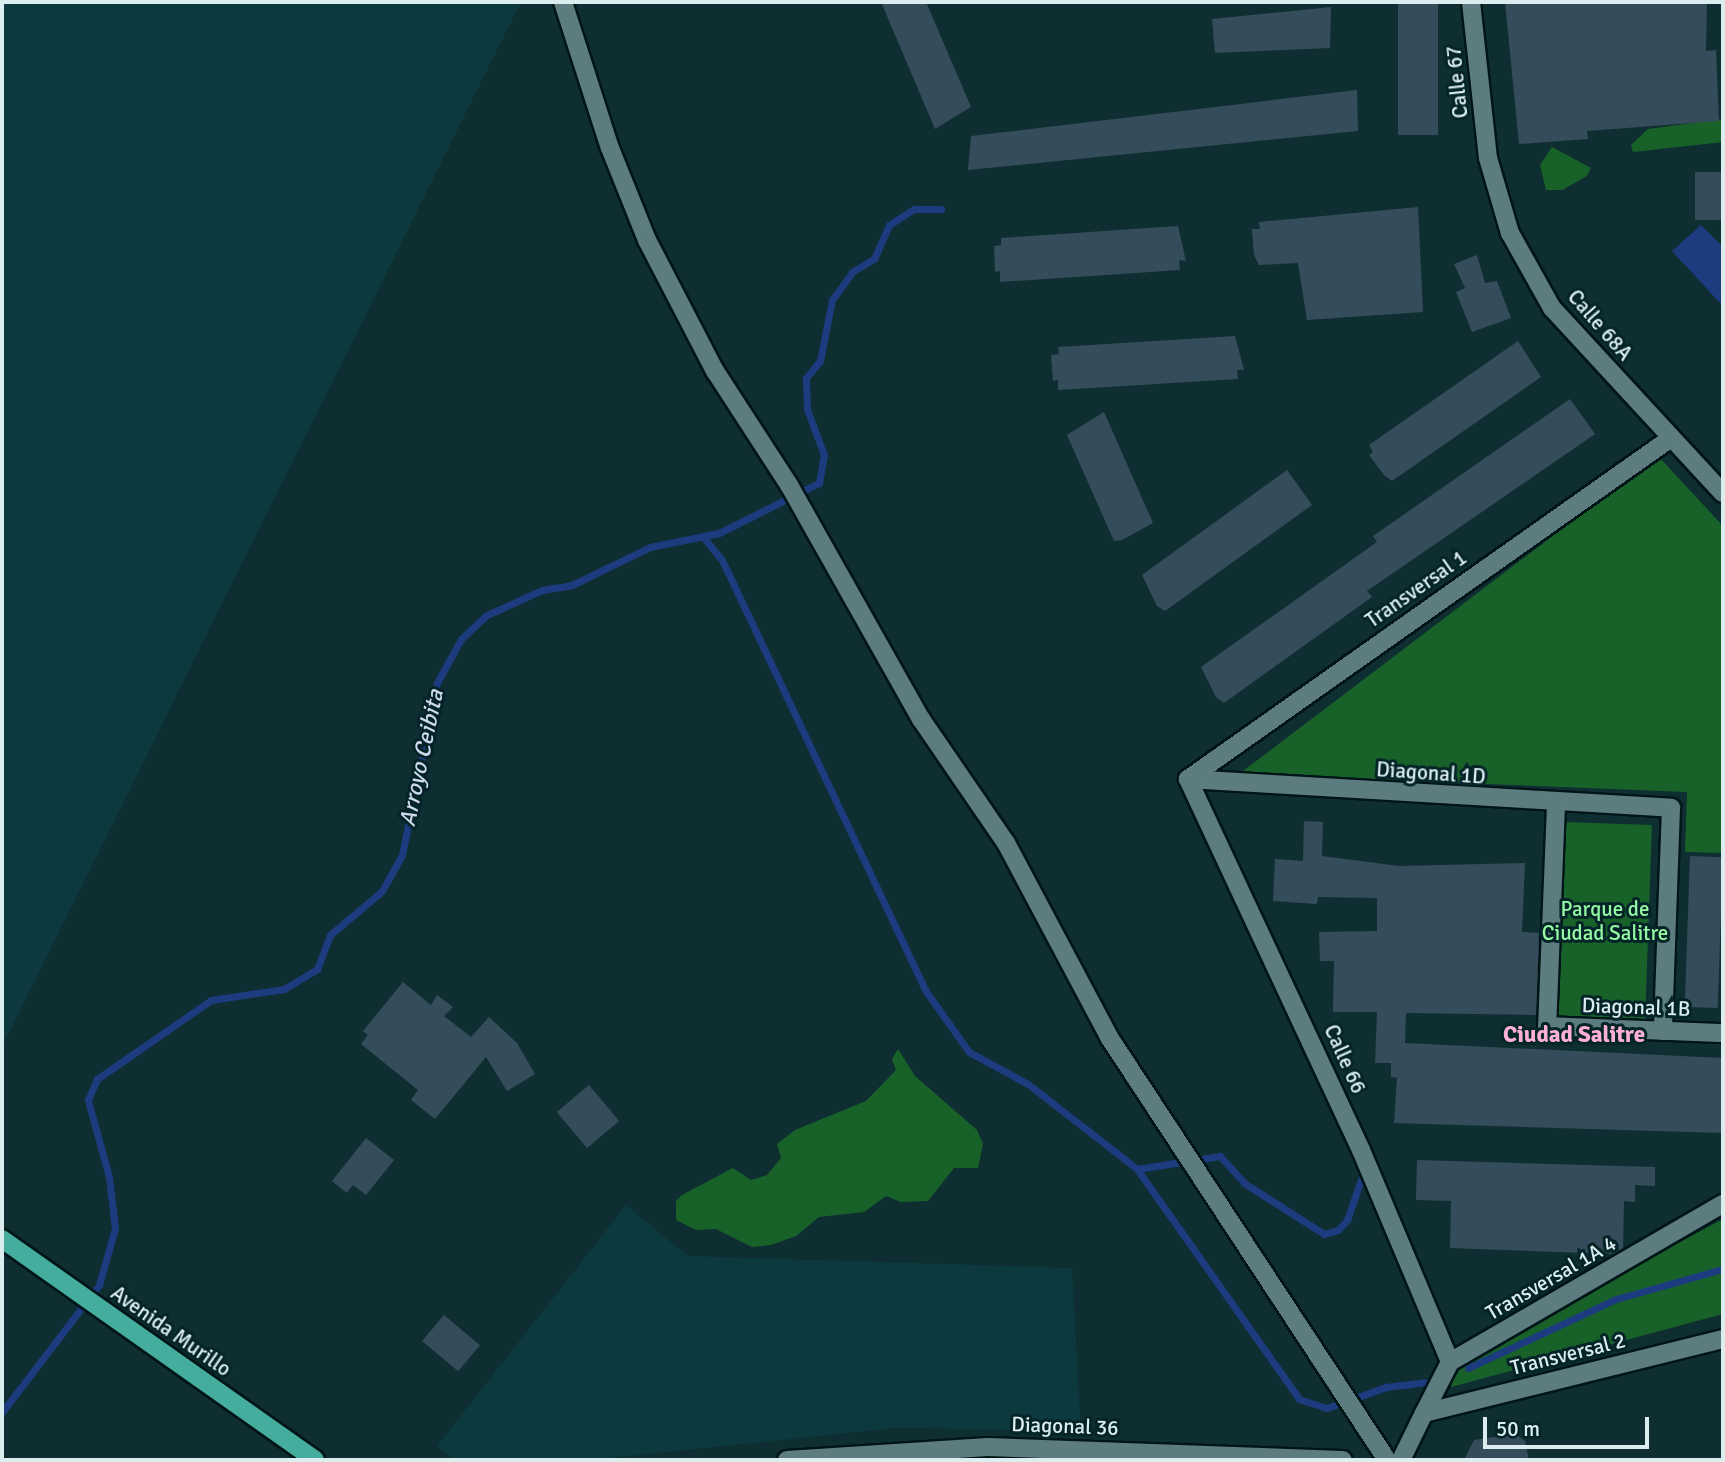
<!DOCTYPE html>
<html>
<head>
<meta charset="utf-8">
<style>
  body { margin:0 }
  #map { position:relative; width:1725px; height:1462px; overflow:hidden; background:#0f2e32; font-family:Signika,sans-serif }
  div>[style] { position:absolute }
  .built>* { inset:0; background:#0b393e }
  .green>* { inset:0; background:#18622a; transform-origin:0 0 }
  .water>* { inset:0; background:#1d3c80 }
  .stream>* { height:7px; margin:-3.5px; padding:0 3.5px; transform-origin:3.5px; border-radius:3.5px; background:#1d3c80 }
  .building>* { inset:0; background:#354d5b; transform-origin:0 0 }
  .roads { filter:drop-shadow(2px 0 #011518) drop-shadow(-2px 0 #011518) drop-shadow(0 2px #011518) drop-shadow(0 -2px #011518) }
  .street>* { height:18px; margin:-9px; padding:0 9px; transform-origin:9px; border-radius:9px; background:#5c7c80 }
  .secondary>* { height:18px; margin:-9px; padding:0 9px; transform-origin:9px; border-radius:9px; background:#5c7c80 }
  .primary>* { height:18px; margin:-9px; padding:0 9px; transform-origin:9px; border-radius:9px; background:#45ad9d }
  span { translate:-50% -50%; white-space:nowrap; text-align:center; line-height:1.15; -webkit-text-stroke:6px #042428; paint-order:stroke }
  .street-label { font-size:21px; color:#dbedef }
  .park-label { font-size:21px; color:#95faa3 }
  .water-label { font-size:23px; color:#ced9ed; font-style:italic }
  .neighbourhood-label { font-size:23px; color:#fdb0d4; font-weight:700 }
  .frame { position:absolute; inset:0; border:4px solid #dbedef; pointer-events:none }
  .scale { position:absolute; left:1483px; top:1417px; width:166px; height:32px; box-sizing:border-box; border:4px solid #dbedef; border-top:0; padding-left:9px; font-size:21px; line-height:24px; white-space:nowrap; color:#dbedef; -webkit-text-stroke:5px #042428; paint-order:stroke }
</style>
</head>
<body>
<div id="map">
  <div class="built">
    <i style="clip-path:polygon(2px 2px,521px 2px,2px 1047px)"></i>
    <i style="clip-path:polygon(626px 1205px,688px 1256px,1072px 1268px,1081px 1431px,896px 1428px,591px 1460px,454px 1460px,437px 1446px)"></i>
  </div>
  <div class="green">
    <i style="clip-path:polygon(1723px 119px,1723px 142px,1633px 152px,1631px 145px,1648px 129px)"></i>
    <i style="clip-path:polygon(1552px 147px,1591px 168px,1587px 176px,1562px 190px,1546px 190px,1540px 165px)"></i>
    <i style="clip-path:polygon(1658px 456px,1723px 526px,1723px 853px,1685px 852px,1687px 792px,1239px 774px)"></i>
    <i style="left:1564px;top:822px;width:88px;height:195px;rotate:2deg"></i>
    <i style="clip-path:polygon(898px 1049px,915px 1076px,977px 1130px,983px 1144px,978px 1168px,954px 1168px,928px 1201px,901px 1202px,886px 1196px,864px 1212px,819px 1217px,796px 1236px,771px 1245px,752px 1247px,716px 1229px,696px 1230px,676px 1220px,676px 1201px,682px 1195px,733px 1168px,751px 1180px,767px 1175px,781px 1158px,777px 1144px,795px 1130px,866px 1101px,896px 1070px,892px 1059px)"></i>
    <i style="clip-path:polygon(1723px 1219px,1723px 1314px,1451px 1387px,1454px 1363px)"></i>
  </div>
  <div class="water">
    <i style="clip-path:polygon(1701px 225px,1723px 247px,1721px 304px,1672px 251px)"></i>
  </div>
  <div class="stream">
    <i style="left:704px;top:538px;width:28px;rotate:51deg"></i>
    <i style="left:722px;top:560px;width:476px;rotate:64.7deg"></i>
    <i style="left:925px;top:990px;width:76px;rotate:54.6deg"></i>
    <i style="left:969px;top:1052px;width:67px;rotate:28.5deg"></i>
    <i style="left:1028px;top:1084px;width:138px;rotate:37.9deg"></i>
    <i style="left:1137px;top:1169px;width:84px;rotate:-8.9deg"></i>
    <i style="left:1220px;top:1156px;width:36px;rotate:48deg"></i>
    <i style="left:1244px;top:1183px;width:95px;rotate:32.5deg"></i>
    <i style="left:1324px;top:1234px;width:15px;rotate:-16deg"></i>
    <i style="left:1338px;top:1230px;width:13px;rotate:-48deg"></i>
    <i style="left:1347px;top:1220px;width:55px;rotate:-70.9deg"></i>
    <i style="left:1137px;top:1169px;width:281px;rotate:54.8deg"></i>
    <i style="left:1299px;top:1399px;width:29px;rotate:18deg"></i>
    <i style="left:1327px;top:1408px;width:63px;rotate:-19.6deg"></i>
    <i style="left:1386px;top:1387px;width:39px;rotate:-7deg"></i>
    <i style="left:1468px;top:1368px;width:163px;rotate:-25deg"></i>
    <i style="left:1616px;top:1299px;width:111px;rotate:-15.7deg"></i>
    <i style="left:2px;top:1412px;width:160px;rotate:-52.6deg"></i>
    <i style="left:99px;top:1285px;width:59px;rotate:-74.3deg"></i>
    <i style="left:115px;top:1228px;width:51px;rotate:-96.7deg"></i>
    <i style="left:109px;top:1177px;width:80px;rotate:-105.3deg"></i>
    <i style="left:88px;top:1100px;width:23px;rotate:-67deg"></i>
    <i style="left:97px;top:1079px;width:139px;rotate:-34.7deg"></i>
    <i style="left:211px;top:1000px;width:74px;rotate:-8.6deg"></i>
    <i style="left:284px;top:989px;width:39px;rotate:-31deg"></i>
    <i style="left:317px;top:969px;width:36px;rotate:-69deg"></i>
    <i style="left:330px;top:935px;width:68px;rotate:-40.2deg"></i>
    <i style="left:382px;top:891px;width:41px;rotate:-60.9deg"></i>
    <i style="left:402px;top:855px;width:176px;rotate:-78.5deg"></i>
    <i style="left:437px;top:683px;width:50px;rotate:-61.4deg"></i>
    <i style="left:461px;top:639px;width:35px;rotate:-43deg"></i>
    <i style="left:487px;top:615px;width:60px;rotate:-24.4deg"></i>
    <i style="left:542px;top:590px;width:30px;rotate:-9deg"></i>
    <i style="left:572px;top:585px;width:87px;rotate:-26deg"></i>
    <i style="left:650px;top:547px;width:70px;rotate:-11.5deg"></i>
    <i style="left:719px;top:533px;width:112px;rotate:-26.6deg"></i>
    <i style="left:819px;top:483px;width:28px;rotate:-80deg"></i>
    <i style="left:824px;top:455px;width:49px;rotate:-110.3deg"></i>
    <i style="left:807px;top:409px;width:31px;rotate:-92deg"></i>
    <i style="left:806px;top:378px;width:22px;rotate:-51deg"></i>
    <i style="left:820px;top:361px;width:62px;rotate:-78.9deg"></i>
    <i style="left:832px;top:300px;width:34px;rotate:-54deg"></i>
    <i style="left:852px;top:272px;width:26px;rotate:-31deg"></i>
    <i style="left:874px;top:259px;width:37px;rotate:-66deg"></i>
    <i style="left:889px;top:225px;width:30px;rotate:-33deg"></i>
    <i style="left:914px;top:209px;width:27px"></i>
  </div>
  <div class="building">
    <i style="clip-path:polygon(881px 2px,926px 2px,971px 107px,935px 129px)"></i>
    <i style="left:1398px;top:2px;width:40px;height:133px"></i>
    <i style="clip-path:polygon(1505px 2px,1707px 2px,1706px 51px,1716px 50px,1719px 121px,1587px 131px,1588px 139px,1519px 144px)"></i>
    <i style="clip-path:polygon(1331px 7px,1330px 48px,1215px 53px,1212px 19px)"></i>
    <i style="clip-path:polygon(1357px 90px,1358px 131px,968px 170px,971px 136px)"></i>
    <i style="left:1723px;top:172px;width:48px;height:28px;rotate:90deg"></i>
    <i style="clip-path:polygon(1418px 207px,1423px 312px,1307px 320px,1298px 263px,1259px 265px,1254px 255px,1252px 229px,1260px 229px,1259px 222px)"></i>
    <i style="clip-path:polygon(1178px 226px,1186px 261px,1179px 260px,1180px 270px,1000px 282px,1000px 271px,995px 272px,994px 246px,1001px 245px,1001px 238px)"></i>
    <i style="clip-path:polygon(1477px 255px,1485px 283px,1497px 281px,1511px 318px,1472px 332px,1456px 292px,1465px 288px,1454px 264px)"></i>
    <i style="clip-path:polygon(1235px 336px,1244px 370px,1237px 370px,1238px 379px,1058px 390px,1058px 380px,1053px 381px,1051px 355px,1059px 354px,1058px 347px)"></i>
    <i style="clip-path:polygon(1518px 341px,1541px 377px,1392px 481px,1384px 475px,1369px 455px,1373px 452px,1369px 445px)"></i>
    <i style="clip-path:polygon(1570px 399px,1595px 434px,1367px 591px,1372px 597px,1224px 703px,1216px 697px,1201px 667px,1377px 542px,1373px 536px)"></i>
    <i style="clip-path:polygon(1104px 412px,1153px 523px,1122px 540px,1114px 541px,1067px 435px)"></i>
    <i style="clip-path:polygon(1287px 470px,1312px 505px,1165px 611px,1157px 606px,1142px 575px)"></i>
    <i style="clip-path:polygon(1304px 821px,1323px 822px,1322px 856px,1399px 866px,1525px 863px,1522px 932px,1539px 933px,1536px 1015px,1406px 1013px,1405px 1043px,1723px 1058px,1723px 1133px,1394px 1123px,1397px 1078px,1391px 1077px,1391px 1063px,1375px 1063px,1377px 1012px,1333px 1012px,1334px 961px,1320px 961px,1319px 932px,1377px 931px,1377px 898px,1318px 897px,1317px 904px,1273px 901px,1275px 859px,1303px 861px)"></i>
    <i style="left:1690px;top:856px;width:33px;height:151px;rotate:2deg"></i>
    <i style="clip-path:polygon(403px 982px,431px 1005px,437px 995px,453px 1007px,444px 1016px,471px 1037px,489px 1017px,517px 1043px,535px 1074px,507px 1091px,486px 1057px,435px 1119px,411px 1100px,418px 1090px,361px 1044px,368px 1035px,363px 1031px)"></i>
    <i style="left:589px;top:1085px;width:47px;height:42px;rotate:50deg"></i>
    <i style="clip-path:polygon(366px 1138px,394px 1160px,366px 1195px,353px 1185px,347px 1193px,332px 1181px)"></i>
    <i style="clip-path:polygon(1417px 1160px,1655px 1167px,1655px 1186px,1635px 1185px,1635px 1202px,1624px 1201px,1623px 1249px,1615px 1254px,1450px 1248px,1451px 1201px,1416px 1200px)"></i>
    <i style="left:444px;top:1315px;width:47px;height:34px;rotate:40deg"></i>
    <i style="clip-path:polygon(1515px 1434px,1525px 1441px,1529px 1460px,1464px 1460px,1474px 1440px)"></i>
  </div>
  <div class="roads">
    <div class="street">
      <i style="left:563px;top:2px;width:153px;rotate:72.2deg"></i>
      <i style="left:610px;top:148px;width:99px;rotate:68.1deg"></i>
      <i style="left:647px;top:240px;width:148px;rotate:62.6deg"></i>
      <i style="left:715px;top:371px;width:136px;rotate:57deg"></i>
      <i style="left:789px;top:485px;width:269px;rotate:60.6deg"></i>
      <i style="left:921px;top:719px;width:150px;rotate:55.6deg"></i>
      <i style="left:1006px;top:843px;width:220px;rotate:62deg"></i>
      <i style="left:1109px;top:1037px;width:506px;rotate:56.69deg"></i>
      <i style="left:1471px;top:2px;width:157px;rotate:83.8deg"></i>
      <i style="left:1488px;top:158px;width:78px;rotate:73.7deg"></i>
      <i style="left:1510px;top:233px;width:86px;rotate:60.8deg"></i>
      <i style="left:1552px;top:308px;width:252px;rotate:47.3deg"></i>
      <i style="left:1188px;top:779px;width:484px;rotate:3.4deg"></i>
      <i style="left:1671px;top:808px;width:223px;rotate:92.1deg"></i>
      <i style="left:1188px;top:779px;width:409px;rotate:65deg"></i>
      <i style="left:1361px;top:1150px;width:230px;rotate:67.2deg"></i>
      <i style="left:1188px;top:779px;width:591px;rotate:-35.22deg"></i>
      <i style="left:1556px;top:805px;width:221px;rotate:92.3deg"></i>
      <i style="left:1547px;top:1026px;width:176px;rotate:2.3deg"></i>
      <i style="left:1424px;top:1413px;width:57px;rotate:-63deg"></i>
      <i style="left:1450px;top:1362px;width:315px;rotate:-30.1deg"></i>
      <i style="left:787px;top:1460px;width:201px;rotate:-3.7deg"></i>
      <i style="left:988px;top:1447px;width:355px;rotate:2.1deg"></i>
    </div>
    <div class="secondary">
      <i style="left:1401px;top:1460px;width:52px;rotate:-63.9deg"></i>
      <i style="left:1424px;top:1413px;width:308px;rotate:-13.9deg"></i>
    </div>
    <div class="primary">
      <i style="left:2px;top:1239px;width:383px;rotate:35.2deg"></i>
    </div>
  </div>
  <div class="street-label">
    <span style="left:1457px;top:82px;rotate:-96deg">Calle 67</span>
    <span style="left:1600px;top:325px;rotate:49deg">Calle 68A</span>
    <span style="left:1416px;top:589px;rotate:-35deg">Transversal 1</span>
    <span style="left:1431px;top:773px;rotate:4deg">Diagonal 1D</span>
    <span style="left:1636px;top:1007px;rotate:2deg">Diagonal 1B</span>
    <span style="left:1345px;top:1059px;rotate:66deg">Calle 66</span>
    <span style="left:1551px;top:1278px;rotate:-30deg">Transversal 1A 4</span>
    <span style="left:171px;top:1331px;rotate:35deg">Avenida Murillo</span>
    <span style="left:1568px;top:1354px;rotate:-14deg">Transversal 2</span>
    <span style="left:1065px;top:1426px;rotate:2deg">Diagonal 36</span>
  </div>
  <div class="park-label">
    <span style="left:1605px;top:921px">Parque de<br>Ciudad Salitre</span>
  </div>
  <div class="water-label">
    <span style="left:422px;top:758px;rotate:-78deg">Arroyo Ceibita</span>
  </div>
  <div class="neighbourhood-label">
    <span style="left:1574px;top:1035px">Ciudad Salitre</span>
  </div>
  <div class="frame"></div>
  <div class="scale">50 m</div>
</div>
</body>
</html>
